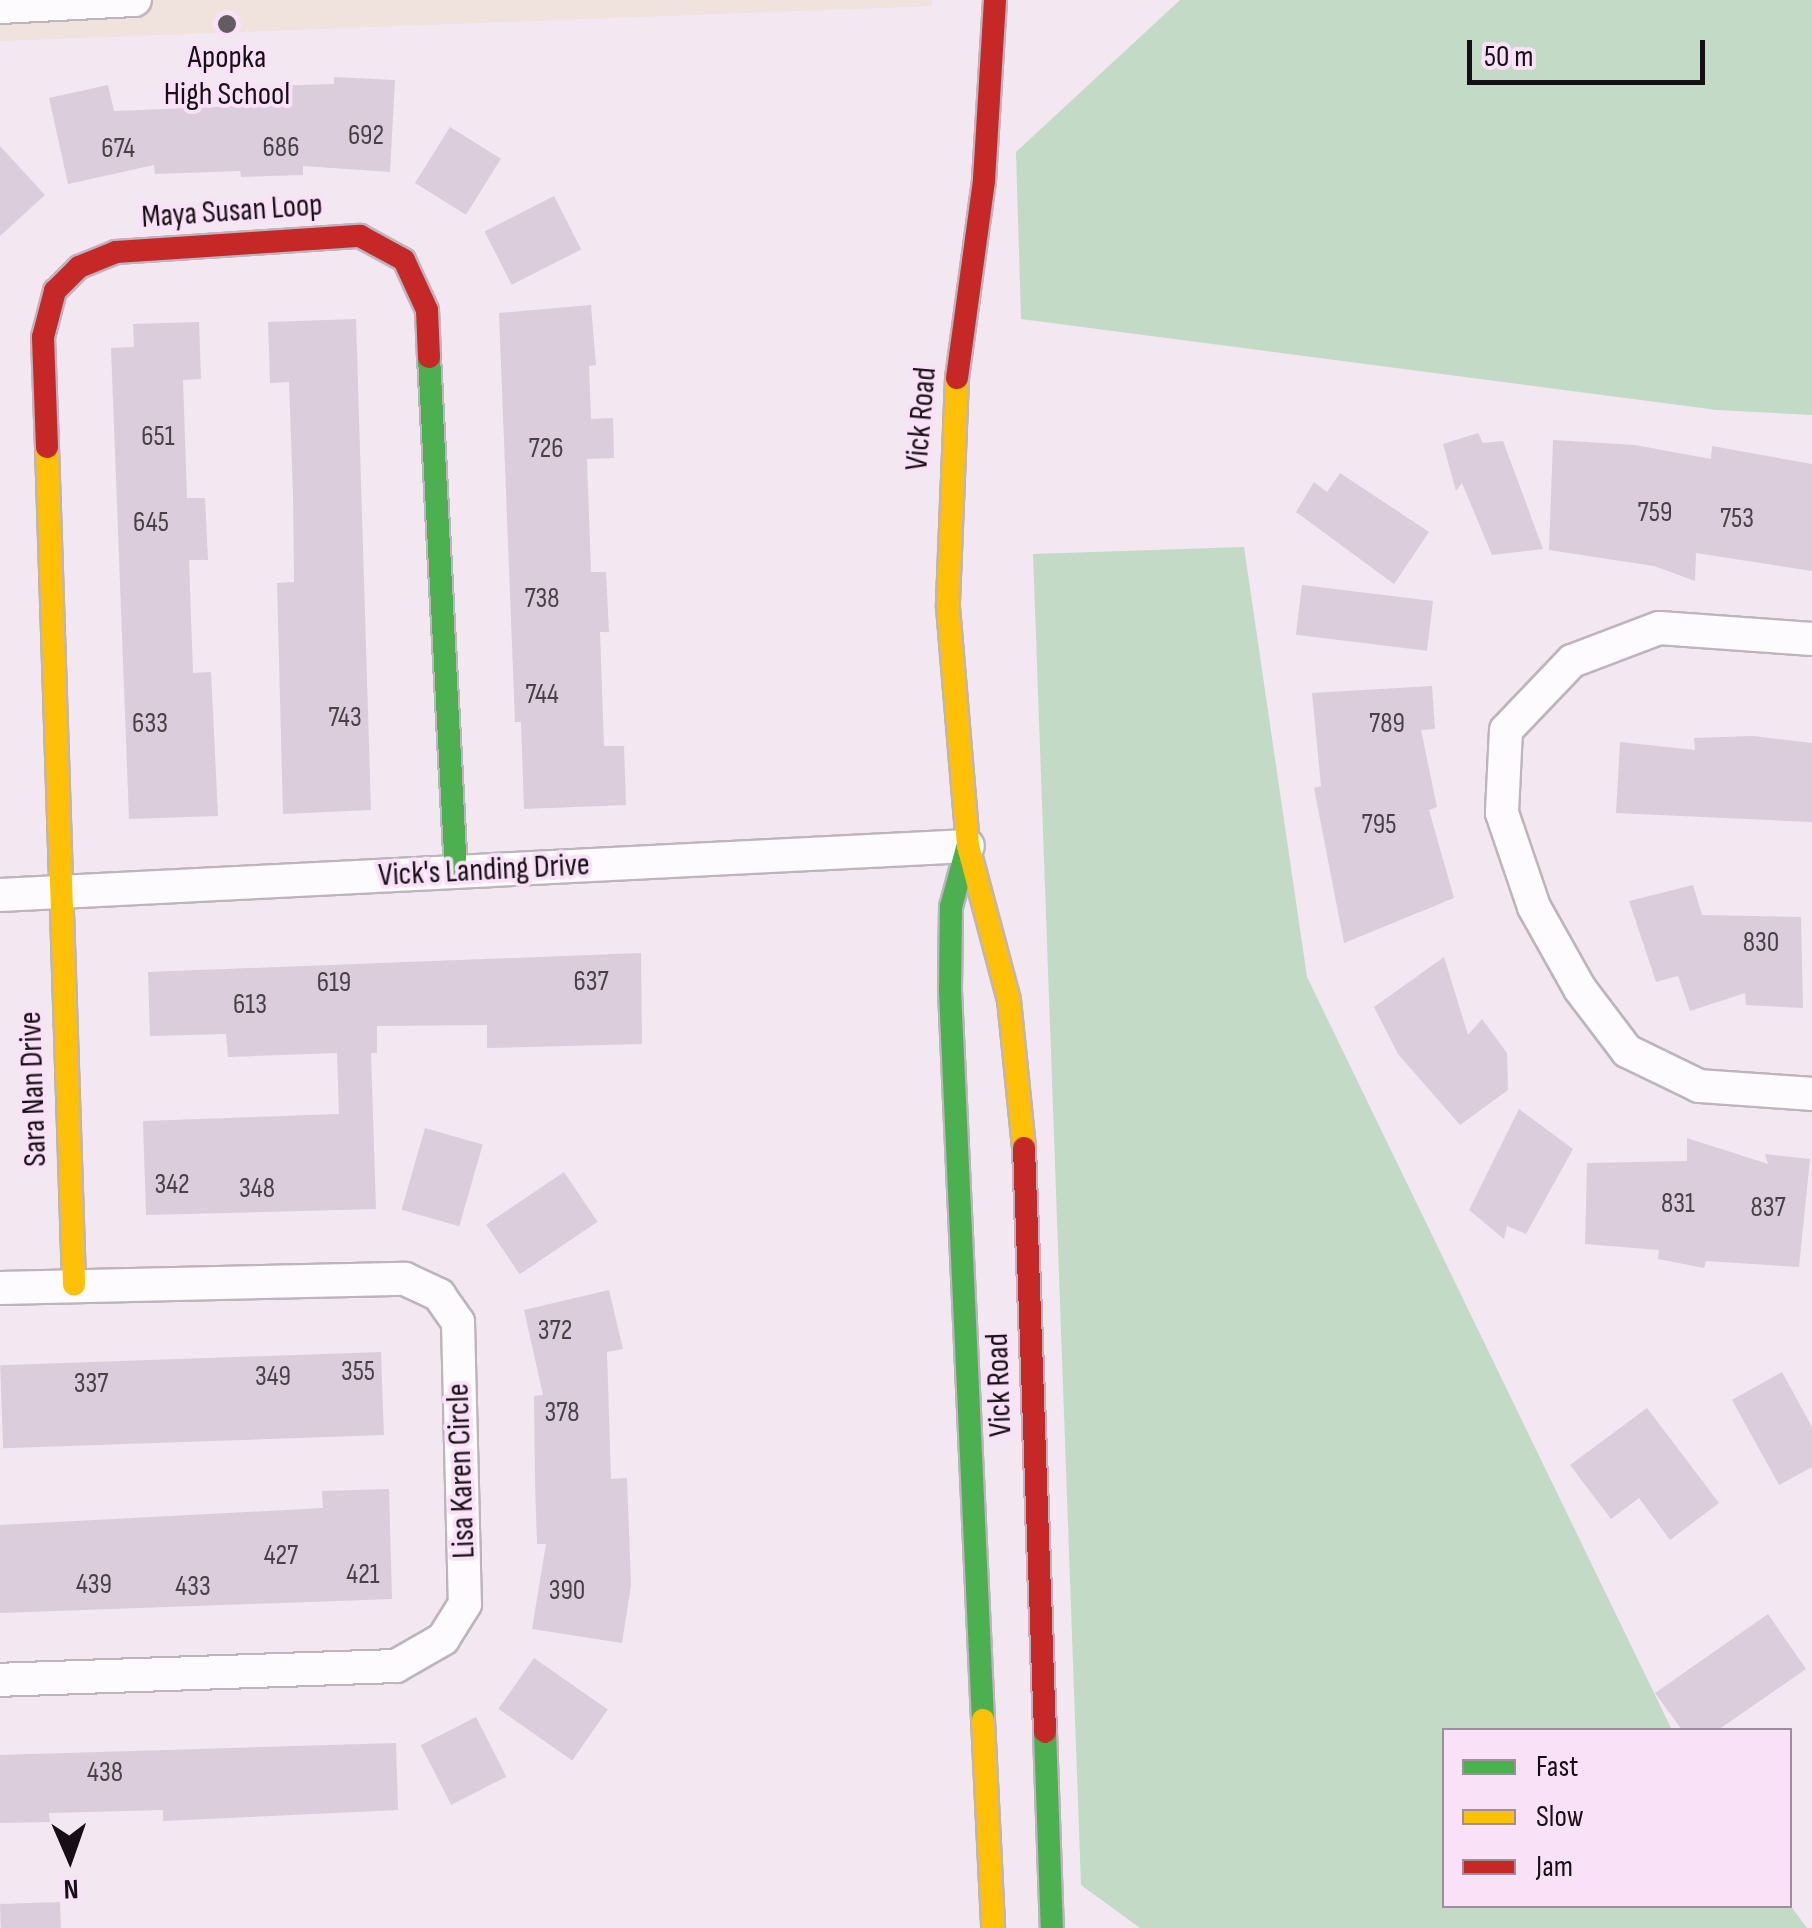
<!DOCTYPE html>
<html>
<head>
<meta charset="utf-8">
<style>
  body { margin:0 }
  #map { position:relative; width:1812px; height:1928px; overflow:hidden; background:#f3e7f2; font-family:"Sofia Sans Condensed",sans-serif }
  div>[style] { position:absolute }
  .education>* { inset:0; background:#f0e2dd }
  .green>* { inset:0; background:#c3dac7 }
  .building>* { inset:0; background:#dbcddc; transform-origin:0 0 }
  .roads { filter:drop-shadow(2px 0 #beb4bd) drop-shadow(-2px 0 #beb4bd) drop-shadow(0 2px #beb4bd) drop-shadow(0 -2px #beb4bd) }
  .street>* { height:32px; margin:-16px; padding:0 16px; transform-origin:16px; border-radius:16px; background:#fdfbfd }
  .fast>* { height:22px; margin:-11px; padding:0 11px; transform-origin:11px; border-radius:11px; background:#4caf50 }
  .slow>* { height:22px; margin:-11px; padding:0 11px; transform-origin:11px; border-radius:11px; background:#ffc107 }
  .jam>* { height:22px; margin:-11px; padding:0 11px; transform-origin:11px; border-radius:11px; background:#c62828 }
  .dots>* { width:28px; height:28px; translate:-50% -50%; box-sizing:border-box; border:5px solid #f9e1f7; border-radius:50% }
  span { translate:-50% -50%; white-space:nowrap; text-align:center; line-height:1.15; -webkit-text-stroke:8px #f9e1f7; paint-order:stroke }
  .number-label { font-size:28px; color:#494048 }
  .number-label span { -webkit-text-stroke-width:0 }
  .poi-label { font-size:32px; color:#170f16 }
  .street-label { font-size:32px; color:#170f16 }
  .legend { position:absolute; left:1442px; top:1728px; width:350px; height:180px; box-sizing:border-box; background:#f9e1f7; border:2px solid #9f8d9d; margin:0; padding:12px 18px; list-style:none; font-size:30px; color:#170f16 }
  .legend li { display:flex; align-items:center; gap:20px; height:50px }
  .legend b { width:50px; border:2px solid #9f8d9d }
  .north { position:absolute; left:20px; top:1808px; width:100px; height:100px; -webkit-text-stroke:8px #f9e1f7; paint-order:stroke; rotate:178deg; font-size:28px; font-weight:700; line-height:40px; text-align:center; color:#170f16 }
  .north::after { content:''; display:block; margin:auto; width:35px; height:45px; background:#170f16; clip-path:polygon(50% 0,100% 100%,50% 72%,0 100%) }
  .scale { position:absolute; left:1467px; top:40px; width:238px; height:45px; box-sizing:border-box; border:5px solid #170f16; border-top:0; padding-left:12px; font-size:30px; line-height:35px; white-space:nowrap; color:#170f16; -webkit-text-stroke:8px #f9e1f7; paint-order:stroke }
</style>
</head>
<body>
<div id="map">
  <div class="education">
    <i style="clip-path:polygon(0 0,932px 0,932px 6px,0 41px)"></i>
  </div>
  <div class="green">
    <i style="clip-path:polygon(1180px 0,1812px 0,1812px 415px,1717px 410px,1021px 319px,1016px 152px)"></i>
    <i style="clip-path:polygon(1244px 547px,1307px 977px,1672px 1730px,1444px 1730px,1444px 1906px,1790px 1905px,1807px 1928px,1140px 1928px,1081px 1885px,1033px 554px)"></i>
  </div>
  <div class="building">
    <i style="clip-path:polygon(334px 77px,395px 80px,390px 172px,303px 166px,303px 175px,241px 177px,240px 171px,155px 174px,154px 165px,68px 184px,49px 98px,108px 85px,114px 111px,238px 106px,238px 87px,334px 84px)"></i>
    <i style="left:450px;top:127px;width:60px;height:66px;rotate:32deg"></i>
    <i style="clip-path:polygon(0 146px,45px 195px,0 236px)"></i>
    <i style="left:554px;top:196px;width:60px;height:78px;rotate:63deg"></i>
    <i style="clip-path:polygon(591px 305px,596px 365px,589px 366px,591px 419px,613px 418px,614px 458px,587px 459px,591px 572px,606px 572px,609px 632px,600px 632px,604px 746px,624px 746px,626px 805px,524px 809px,521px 722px,515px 722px,499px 313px)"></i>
    <i style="clip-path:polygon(356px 319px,371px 810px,283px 814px,277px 583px,294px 582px,293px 494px,289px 382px,270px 383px,268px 322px)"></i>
    <i style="clip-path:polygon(199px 322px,201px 379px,183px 380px,187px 498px,205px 498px,208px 560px,189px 560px,193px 673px,211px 672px,218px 816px,129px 819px,111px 348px,134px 347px,133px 324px)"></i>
    <i style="clip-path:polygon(1478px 433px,1483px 443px,1503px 441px,1543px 549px,1492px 555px,1462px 483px,1456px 491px,1443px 444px)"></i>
    <i style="clip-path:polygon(1553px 440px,1635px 445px,1711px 459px,1712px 446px,1812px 464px,1812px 571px,1696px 553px,1695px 581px,1654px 566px,1549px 550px)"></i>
    <i style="clip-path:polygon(1340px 473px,1429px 532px,1394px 584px,1296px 512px,1314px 482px,1327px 492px)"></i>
    <i style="left:1302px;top:585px;width:132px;height:50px;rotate:7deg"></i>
    <i style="clip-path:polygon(1432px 686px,1435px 729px,1421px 730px,1437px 807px,1429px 810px,1454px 898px,1344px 943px,1314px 788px,1321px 786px,1312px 693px)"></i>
    <i style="clip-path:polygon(1753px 736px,1812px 743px,1812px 822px,1616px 813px,1620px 742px,1695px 750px,1694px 738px)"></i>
    <i style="clip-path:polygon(1693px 885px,1702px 915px,1801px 917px,1803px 1008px,1746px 1005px,1745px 993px,1690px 1011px,1678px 976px,1656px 982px,1629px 901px)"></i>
    <i style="clip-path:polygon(641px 953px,642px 1044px,487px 1048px,487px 1025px,377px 1026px,377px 1053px,371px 1053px,376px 1209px,146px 1215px,143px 1121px,339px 1114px,337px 1053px,228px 1057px,226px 1034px,150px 1036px,148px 972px)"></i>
    <i style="clip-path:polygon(1444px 957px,1468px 1035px,1482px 1019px,1507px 1053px,1508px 1090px,1460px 1125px,1398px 1054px,1374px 1007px)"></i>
    <i style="clip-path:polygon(1519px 1109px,1573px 1149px,1526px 1234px,1507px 1226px,1504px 1239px,1469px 1210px)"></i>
    <i style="left:425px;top:1128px;width:60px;height:85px;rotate:16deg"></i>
    <i style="clip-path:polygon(1687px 1138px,1768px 1164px,1765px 1154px,1810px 1159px,1799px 1267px,1706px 1261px,1704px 1268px,1658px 1259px,1659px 1250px,1585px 1244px,1587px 1163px,1687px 1161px)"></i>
    <i style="left:564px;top:1172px;width:60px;height:94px;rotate:56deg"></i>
    <i style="clip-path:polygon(609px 1290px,623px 1349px,607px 1352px,611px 1479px,627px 1478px,631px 1585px,622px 1643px,532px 1629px,546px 1544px,537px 1544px,535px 1481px,534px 1396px,543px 1395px,524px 1310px)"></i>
    <i style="left:381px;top:1352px;width:83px;height:381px;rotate:88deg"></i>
    <i style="clip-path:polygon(1782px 1372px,1812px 1427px,1812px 1467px,1779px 1485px,1732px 1400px)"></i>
    <i style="clip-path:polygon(1647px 1408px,1719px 1503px,1670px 1540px,1639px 1498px,1611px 1519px,1570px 1465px)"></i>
    <i style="clip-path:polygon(389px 1489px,392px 1599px,0 1613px,0 1525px,323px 1508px,322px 1491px)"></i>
    <i style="clip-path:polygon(1768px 1614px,1806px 1669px,1718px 1730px,1682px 1730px,1655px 1693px)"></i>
    <i style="left:534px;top:1658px;width:90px;height:62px;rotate:35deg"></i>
    <i style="left:476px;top:1717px;width:67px;height:62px;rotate:63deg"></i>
    <i style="clip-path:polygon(396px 1743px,398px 1810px,163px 1821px,163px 1810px,49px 1813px,50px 1822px,0 1823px,0 1755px)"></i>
    <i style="left:60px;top:1902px;width:26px;height:60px;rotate:88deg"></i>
  </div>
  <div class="roads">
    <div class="street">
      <i style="left:0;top:7px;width:135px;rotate:-3deg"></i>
      <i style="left:1812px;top:639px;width:153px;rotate:-175.9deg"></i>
      <i style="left:1659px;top:628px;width:93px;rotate:159.2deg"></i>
      <i style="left:1572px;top:661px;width:95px;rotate:133.7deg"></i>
      <i style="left:1506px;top:730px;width:83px;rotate:92.8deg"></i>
      <i style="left:1502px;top:813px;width:99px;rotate:71.2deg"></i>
      <i style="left:1534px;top:907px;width:94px;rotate:60.7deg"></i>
      <i style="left:1580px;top:989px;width:78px;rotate:52.8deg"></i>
      <i style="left:1627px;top:1051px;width:80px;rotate:25.9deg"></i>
      <i style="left:1699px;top:1086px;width:113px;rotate:4deg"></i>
      <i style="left:0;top:895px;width:969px;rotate:-2.9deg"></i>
      <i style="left:0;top:1288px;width:405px;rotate:-1.3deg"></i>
      <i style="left:405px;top:1279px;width:38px;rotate:25deg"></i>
      <i style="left:439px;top:1295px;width:33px;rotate:55deg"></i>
      <i style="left:458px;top:1322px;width:282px;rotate:88.6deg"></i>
      <i style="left:465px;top:1604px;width:41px;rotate:122.2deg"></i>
      <i style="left:443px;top:1639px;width:54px;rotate:150.1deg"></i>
      <i style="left:396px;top:1666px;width:396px;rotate:178deg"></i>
    </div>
    <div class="fast">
      <i style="left:429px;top:357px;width:517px;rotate:87deg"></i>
      <i style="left:967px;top:848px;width:61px;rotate:105.2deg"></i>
      <i style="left:951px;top:907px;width:84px;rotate:90.7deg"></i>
      <i style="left:950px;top:991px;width:730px;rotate:87.41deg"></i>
      <i style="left:1045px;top:1732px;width:196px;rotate:88deg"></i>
    </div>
    <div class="slow">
      <i style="left:957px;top:378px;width:229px;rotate:92.3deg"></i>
      <i style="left:948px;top:607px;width:240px;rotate:85.2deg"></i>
      <i style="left:968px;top:846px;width:159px;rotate:75.1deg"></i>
      <i style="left:1009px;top:1000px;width:149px;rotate:84.2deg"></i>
      <i style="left:47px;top:447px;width:838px;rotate:88.15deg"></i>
      <i style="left:983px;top:1720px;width:208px;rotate:87.2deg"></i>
    </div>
    <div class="jam">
      <i style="left:957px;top:378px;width:200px;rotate:-82.2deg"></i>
      <i style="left:984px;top:180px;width:180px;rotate:-86.5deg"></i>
      <i style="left:47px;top:447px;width:110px;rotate:-92.1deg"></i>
      <i style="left:43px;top:337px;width:48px;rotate:-75.4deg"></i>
      <i style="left:55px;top:291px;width:34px;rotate:-45deg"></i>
      <i style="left:79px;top:267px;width:40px;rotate:-22deg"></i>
      <i style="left:116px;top:252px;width:245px;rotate:-3.8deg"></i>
      <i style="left:360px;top:236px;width:50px;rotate:28.6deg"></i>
      <i style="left:404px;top:260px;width:55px;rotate:65.3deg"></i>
      <i style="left:427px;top:310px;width:47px;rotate:87.6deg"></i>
      <i style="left:1024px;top:1148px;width:584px;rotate:87.94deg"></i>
    </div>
  </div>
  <div class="dots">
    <i style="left:227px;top:24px;background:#645b63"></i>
  </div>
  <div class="number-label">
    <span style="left:366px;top:136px">692</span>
    <span style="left:281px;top:148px">686</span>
    <span style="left:118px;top:149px">674</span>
    <span style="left:158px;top:437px">651</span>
    <span style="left:546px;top:449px">726</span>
    <span style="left:1655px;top:513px">759</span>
    <span style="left:1737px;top:519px">753</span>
    <span style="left:151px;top:523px">645</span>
    <span style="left:542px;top:599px">738</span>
    <span style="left:542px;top:695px">744</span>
    <span style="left:345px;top:718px">743</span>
    <span style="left:150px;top:724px">633</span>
    <span style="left:1387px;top:724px">789</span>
    <span style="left:1379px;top:825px">795</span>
    <span style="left:1761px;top:943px">830</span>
    <span style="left:591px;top:982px">637</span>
    <span style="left:334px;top:983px">619</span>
    <span style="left:250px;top:1005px">613</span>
    <span style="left:172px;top:1185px">342</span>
    <span style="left:257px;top:1189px">348</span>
    <span style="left:1678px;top:1204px">831</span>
    <span style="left:1768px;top:1208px">837</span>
    <span style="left:555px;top:1331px">372</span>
    <span style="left:358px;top:1372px">355</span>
    <span style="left:273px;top:1377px">349</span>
    <span style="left:91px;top:1384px">337</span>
    <span style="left:562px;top:1413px">378</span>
    <span style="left:281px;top:1556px">427</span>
    <span style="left:363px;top:1575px">421</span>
    <span style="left:94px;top:1585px">439</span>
    <span style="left:193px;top:1587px">433</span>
    <span style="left:567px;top:1591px">390</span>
    <span style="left:105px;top:1773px">438</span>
  </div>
  <div class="poi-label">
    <span style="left:227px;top:77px">Apopka<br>High School</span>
  </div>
  <div class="street-label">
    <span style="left:232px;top:212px;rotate:-4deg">Maya Susan Loop</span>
    <span style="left:922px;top:419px;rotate:-85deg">Vick Road</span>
    <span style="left:484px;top:871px;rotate:-3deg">Vick's Landing Drive</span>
    <span style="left:34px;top:1089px;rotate:-92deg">Sara Nan Drive</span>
    <span style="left:1000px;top:1385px;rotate:-92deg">Vick Road</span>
    <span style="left:462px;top:1471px;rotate:-92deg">Lisa Karen Circle</span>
  </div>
  <ul class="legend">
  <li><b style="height:12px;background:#4caf50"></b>Fast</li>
  <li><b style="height:12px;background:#ffc107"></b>Slow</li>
  <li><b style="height:12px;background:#c62828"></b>Jam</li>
  </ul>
  <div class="north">N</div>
  <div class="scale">50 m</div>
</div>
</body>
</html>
